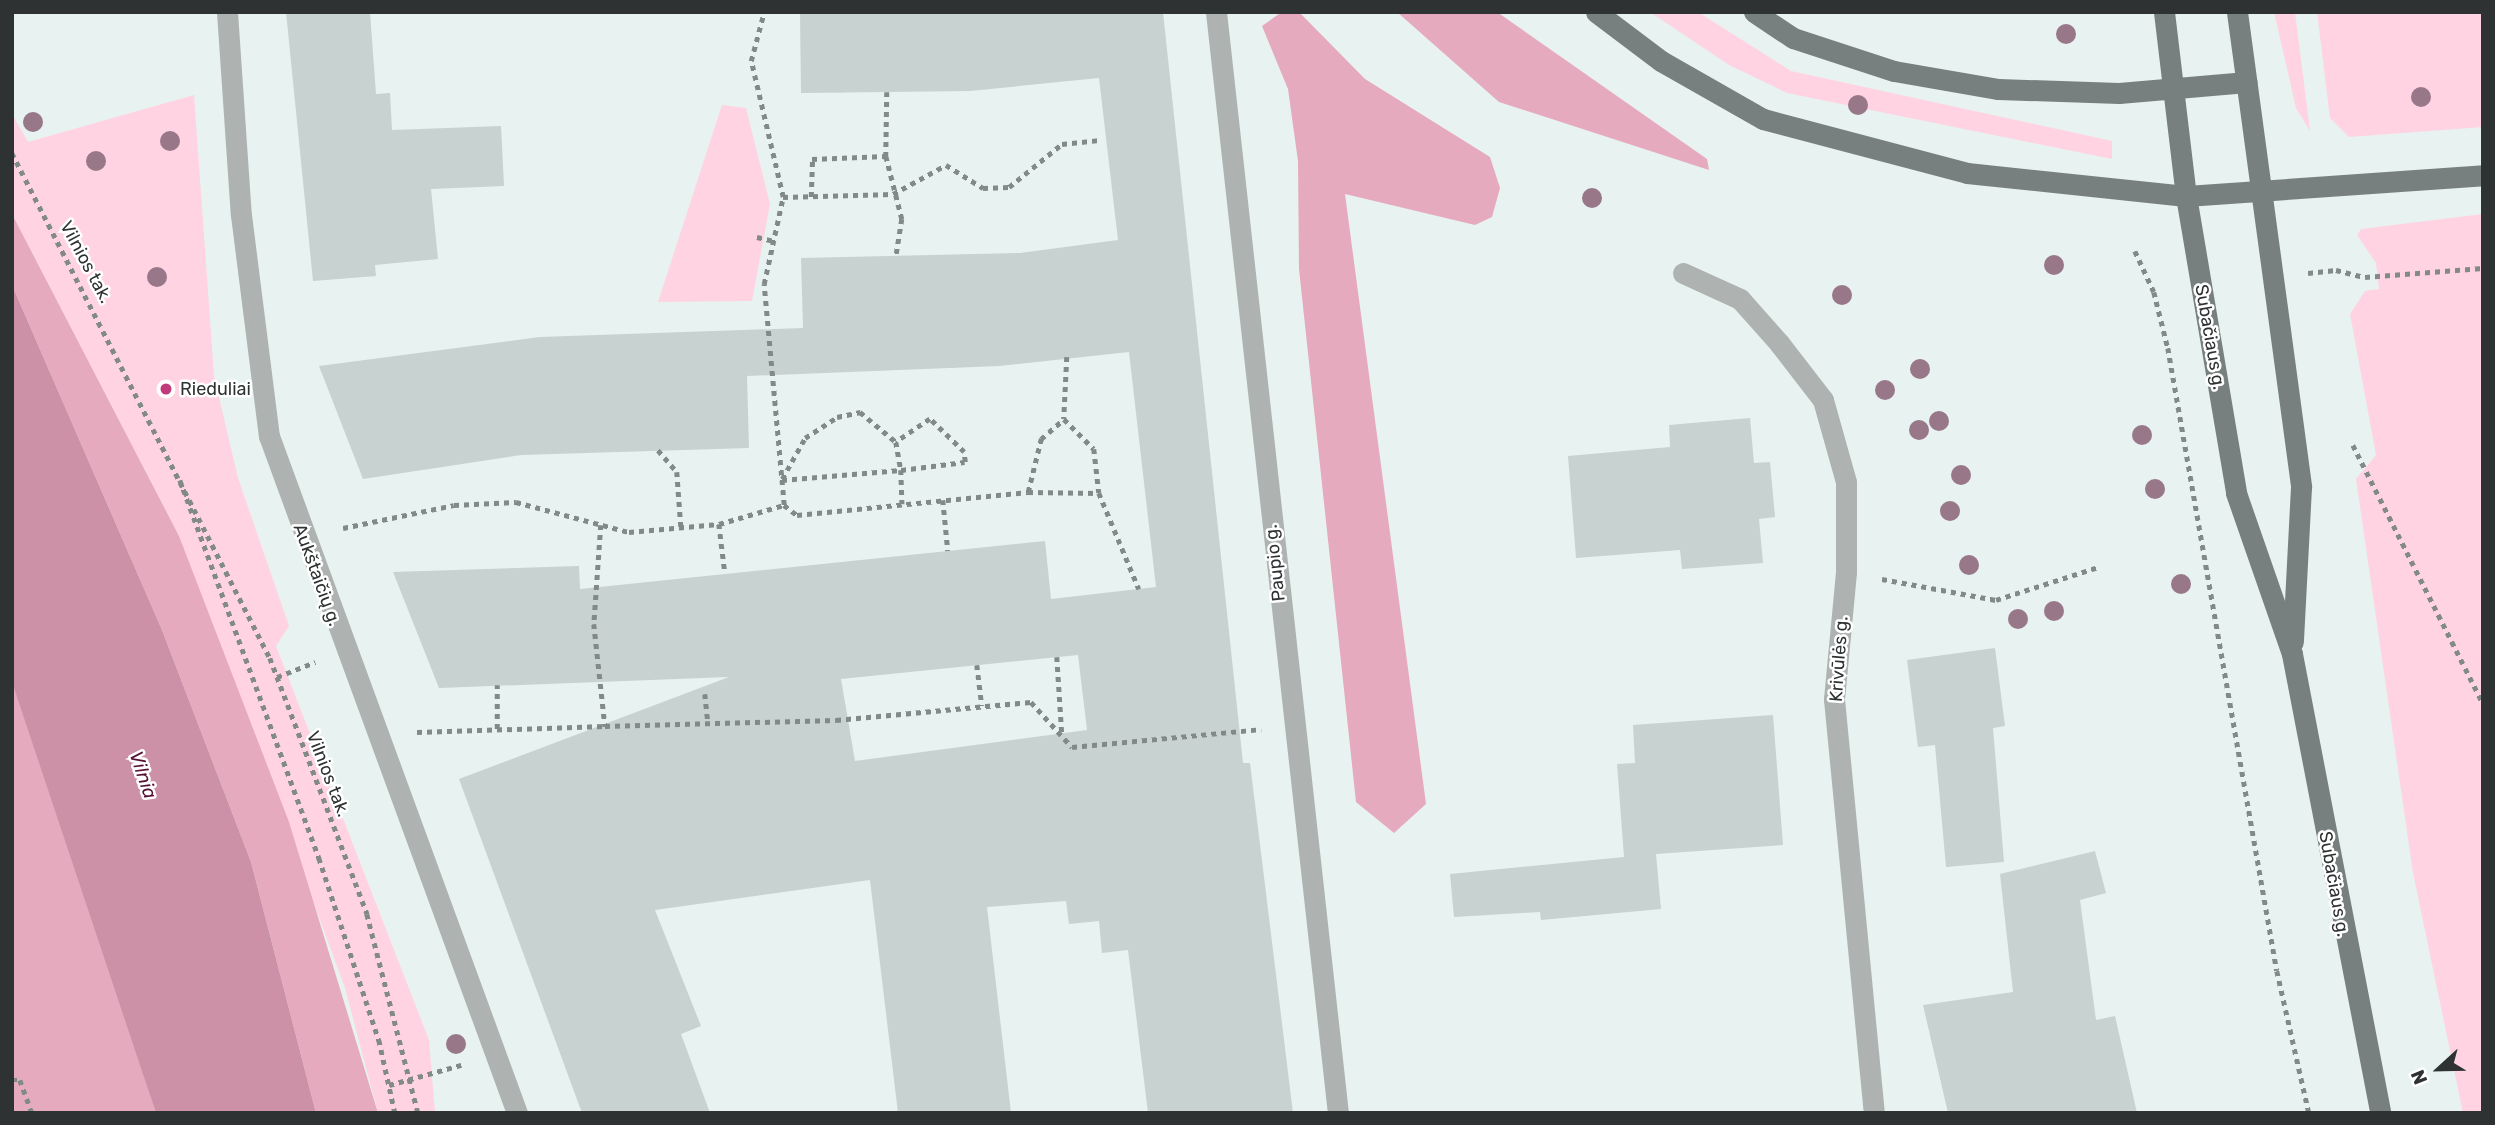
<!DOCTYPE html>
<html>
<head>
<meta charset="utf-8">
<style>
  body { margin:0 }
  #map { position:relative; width:2495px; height:1125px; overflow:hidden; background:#e7f2f1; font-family:Rubik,sans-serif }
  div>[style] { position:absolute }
  .green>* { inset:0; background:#ffd3e2 }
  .forest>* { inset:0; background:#e6aabf }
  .water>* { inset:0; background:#cc91a7 }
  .building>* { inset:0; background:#c8d2d1 }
  .path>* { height:4.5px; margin-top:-2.25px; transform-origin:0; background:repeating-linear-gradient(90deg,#828989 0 5px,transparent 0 10px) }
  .minor>* { height:21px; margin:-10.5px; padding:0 10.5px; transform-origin:10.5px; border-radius:10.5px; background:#aeb3b2 }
  .major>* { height:21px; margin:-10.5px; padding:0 10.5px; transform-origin:10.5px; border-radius:10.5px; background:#78807f }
  .trees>* { width:20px; height:20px; margin:-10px; border-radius:50%; background:#987789 }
  .dots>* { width:19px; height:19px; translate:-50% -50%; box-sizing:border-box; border:4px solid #fff; border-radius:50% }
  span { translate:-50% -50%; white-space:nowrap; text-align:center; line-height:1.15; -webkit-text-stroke:5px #fff; paint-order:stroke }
  .street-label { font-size:18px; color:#2e3232 }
  .poi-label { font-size:18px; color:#2e3232 }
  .left { translate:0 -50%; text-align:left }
  .water-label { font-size:19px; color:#571133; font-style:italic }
  .frame { position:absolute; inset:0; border:14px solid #2e3232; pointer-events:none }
  .north { position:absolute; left:2404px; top:1034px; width:70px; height:70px; -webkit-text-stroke:5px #fff; paint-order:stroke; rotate:248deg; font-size:19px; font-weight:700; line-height:28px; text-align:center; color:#2e3232 }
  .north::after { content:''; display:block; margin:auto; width:24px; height:32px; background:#2e3232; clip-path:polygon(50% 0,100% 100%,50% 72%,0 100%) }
</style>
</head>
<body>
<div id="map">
  <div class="green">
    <i style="clip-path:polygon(1650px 12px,1698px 12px,1791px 71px,2112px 141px,2112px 159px,1787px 93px,1729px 65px)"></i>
    <i style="clip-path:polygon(2274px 12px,2295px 12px,2310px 131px,2296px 108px)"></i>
    <i style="clip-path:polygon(2317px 12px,2483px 12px,2483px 127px,2349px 137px,2330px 118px)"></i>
    <i style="clip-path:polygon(194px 95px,214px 376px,238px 478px,289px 626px,276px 646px,429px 1040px,435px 1113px,378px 1113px,345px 988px,179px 536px,12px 214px,12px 114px,28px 142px)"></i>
    <i style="clip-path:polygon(722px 105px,746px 108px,770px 204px,752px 301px,658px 302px)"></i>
    <i style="clip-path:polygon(2483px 214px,2483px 1113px,2463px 1113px,2413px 873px,2356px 479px,2376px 455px,2350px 314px,2365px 291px,2379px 289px,2376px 263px,2357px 235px,2361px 229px)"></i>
  </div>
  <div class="forest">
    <i style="clip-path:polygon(1397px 12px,1497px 12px,1707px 159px,1709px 170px,1499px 102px)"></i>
    <i style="clip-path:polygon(1279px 14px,1301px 14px,1365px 79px,1490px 157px,1500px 188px,1492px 217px,1475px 225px,1345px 194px,1426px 804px,1394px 833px,1356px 802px,1299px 269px,1298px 161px,1288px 89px,1262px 26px)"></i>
    <i style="clip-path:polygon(12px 214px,179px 536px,289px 822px,378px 1113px,316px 1113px,251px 862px,162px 630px,12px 285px)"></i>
    <i style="clip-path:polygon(12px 682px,69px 837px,156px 1113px,12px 1113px)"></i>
  </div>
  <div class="water">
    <i style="clip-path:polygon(12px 285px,162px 630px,251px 862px,316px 1113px,156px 1113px,12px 682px)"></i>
  </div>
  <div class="building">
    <i style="clip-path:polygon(286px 12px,370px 12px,376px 94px,390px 93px,392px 130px,501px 126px,504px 186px,431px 189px,438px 259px,375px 265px,376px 276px,313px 281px)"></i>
    <i style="clip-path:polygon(evenodd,800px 12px,1163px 12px,1243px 763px,1250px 763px,1293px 1113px,1148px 1113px,1128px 950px,1102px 953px,1099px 921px,1069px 924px,1066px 901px,987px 907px,1011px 1113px,898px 1113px,870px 880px,655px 910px,701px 1026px,681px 1034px,710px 1113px,582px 1113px,459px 779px,729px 677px,439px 688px,393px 572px,579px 566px,580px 589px,1045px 541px,1051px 599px,1156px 587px,1129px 352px,999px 366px,747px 376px,749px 448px,521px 455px,363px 479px,319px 366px,540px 337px,803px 328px,801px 258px,1020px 253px,1118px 240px,1099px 78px,970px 91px,801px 93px,800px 12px,1078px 655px,1087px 730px,855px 761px,841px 679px,1078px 655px)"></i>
    <i style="clip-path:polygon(1750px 418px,1754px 463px,1770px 462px,1775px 517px,1759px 519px,1763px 563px,1682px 569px,1680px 550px,1576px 558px,1568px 456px,1670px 447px,1669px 425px)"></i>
    <i style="clip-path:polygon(1995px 648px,2005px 726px,1993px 728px,2004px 862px,1946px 867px,1935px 745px,1918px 747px,1907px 660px)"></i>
    <i style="clip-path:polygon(1773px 715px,1783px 845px,1656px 854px,1661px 909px,1541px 920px,1540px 912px,1454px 917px,1450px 874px,1624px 857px,1617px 764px,1635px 763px,1633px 725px)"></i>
    <i style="clip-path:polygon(2095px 851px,2106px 893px,2080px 900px,2096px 1020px,2115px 1016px,2137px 1113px,1948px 1113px,1923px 1005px,2013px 992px,2000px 874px)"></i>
  </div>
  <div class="path">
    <i style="left:887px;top:92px;width:64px;rotate:90.9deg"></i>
    <i style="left:886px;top:156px;width:65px;rotate:75.7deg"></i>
    <i style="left:902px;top:219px;width:36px;rotate:99deg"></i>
    <i style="left:12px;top:153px;width:567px;rotate:62.94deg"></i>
    <i style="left:270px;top:658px;width:274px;rotate:69.2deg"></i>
    <i style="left:367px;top:914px;width:205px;rotate:75.6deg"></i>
    <i style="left:783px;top:197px;width:110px;rotate:-1.6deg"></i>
    <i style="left:893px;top:194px;width:60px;rotate:-28.7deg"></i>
    <i style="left:946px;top:165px;width:44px;rotate:31.9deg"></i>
    <i style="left:983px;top:188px;width:26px;rotate:-2deg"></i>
    <i style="left:1009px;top:187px;width:68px;rotate:-39.1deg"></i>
    <i style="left:1062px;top:144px;width:37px;rotate:-6deg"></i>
    <i style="left:811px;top:197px;width:38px;rotate:-88deg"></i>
    <i style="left:812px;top:159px;width:74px;rotate:-2.3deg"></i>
    <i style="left:757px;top:237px;width:17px;rotate:13deg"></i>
    <i style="left:2135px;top:251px;width:45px;rotate:65.1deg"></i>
    <i style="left:2154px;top:292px;width:58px;rotate:76deg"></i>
    <i style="left:2168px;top:348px;width:632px;rotate:80.08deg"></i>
    <i style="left:2277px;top:971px;width:146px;rotate:77.3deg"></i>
    <i style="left:2308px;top:273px;width:28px;rotate:-6deg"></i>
    <i style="left:2336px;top:270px;width:30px;rotate:14deg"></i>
    <i style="left:2365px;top:277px;width:118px;rotate:-4.4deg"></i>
    <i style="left:1067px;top:357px;width:62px;rotate:92.8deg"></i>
    <i style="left:1064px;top:419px;width:42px;rotate:45deg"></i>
    <i style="left:1094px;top:449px;width:44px;rotate:83.5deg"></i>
    <i style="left:2353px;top:445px;width:290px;rotate:63.3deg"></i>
    <i style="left:658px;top:450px;width:29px;rotate:49deg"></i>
    <i style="left:677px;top:472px;width:55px;rotate:85.8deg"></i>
    <i style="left:782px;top:479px;width:47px;rotate:-60.7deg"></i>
    <i style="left:805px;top:438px;width:38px;rotate:-33deg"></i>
    <i style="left:837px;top:417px;width:24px;rotate:-12deg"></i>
    <i style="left:860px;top:412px;width:47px;rotate:39.8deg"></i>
    <i style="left:896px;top:442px;width:28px;rotate:80deg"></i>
    <i style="left:901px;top:470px;width:64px;rotate:-7.1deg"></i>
    <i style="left:965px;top:462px;width:10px;rotate:-96deg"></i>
    <i style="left:964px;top:452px;width:47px;rotate:-135.9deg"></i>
    <i style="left:930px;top:419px;width:41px;rotate:145.9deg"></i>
    <i style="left:180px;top:480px;width:403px;rotate:69.8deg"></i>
    <i style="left:319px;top:858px;width:192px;rotate:71.8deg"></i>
    <i style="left:379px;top:1040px;width:75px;rotate:77.6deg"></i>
    <i style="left:782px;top:480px;width:119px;rotate:-4.8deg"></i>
    <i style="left:901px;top:470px;width:34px;rotate:88deg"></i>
    <i style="left:1028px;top:492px;width:55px;rotate:-76.2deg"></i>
    <i style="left:1041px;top:439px;width:30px;rotate:-41deg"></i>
    <i style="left:943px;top:500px;width:51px;rotate:84.4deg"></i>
    <i style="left:784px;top:505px;width:16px;rotate:38deg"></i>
    <i style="left:797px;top:515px;width:232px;rotate:-5.7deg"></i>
    <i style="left:1028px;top:492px;width:71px;rotate:0.8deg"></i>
    <i style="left:1099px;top:493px;width:104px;rotate:67.4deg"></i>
    <i style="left:719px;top:524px;width:49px;rotate:83deg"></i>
    <i style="left:601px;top:525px;width:99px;rotate:94deg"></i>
    <i style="left:594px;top:624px;width:103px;rotate:83.8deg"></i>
    <i style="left:605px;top:726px;width:231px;rotate:-1.5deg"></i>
    <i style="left:836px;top:720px;width:196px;rotate:-5.3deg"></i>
    <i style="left:1031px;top:702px;width:61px;rotate:47.7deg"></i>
    <i style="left:1072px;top:747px;width:190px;rotate:-5.4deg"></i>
    <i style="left:343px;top:528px;width:113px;rotate:-11.7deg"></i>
    <i style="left:454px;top:505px;width:62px;rotate:-2.8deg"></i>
    <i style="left:516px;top:502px;width:117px;rotate:14.9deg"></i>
    <i style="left:629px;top:532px;width:90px;rotate:-5.1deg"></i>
    <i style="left:719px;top:524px;width:68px;rotate:-16.3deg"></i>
    <i style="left:784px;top:505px;width:222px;rotate:-95.2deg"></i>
    <i style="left:764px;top:284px;width:89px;rotate:-77.7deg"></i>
    <i style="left:783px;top:197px;width:140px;rotate:-103.2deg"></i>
    <i style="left:751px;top:61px;width:51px;rotate:-75.1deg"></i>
    <i style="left:1882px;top:579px;width:116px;rotate:10.4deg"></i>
    <i style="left:1996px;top:600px;width:107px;rotate:-17.9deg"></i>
    <i style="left:1057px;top:657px;width:77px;rotate:86.3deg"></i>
    <i style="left:977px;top:665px;width:41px;rotate:83deg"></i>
    <i style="left:277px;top:677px;width:41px;rotate:-21.5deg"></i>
    <i style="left:705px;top:694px;width:30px;rotate:84deg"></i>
    <i style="left:497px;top:729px;width:44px;rotate:-90deg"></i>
    <i style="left:417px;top:732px;width:188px;rotate:-1.8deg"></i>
    <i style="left:12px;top:1080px;width:8px"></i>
    <i style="left:20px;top:1080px;width:35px;rotate:70deg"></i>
    <i style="left:389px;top:1085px;width:75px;rotate:-15.5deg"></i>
  </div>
  <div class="minor">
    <i style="left:227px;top:12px;width:203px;rotate:86.1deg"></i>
    <i style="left:241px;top:215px;width:223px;rotate:82.8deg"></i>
    <i style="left:269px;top:436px;width:721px;rotate:69.88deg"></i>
    <i style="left:1216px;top:12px;width:1108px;rotate:83.68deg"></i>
    <i style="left:1683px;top:273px;width:63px;rotate:24.5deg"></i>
    <i style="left:1740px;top:299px;width:59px;rotate:48.4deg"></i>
    <i style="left:1779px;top:343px;width:72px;rotate:52.3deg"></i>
    <i style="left:1823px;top:400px;width:85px;rotate:74.3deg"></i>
    <i style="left:1846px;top:482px;width:90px;rotate:90deg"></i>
    <i style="left:1846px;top:572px;width:128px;rotate:95.4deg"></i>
    <i style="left:1834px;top:699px;width:416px;rotate:84.5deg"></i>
  </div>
  <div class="major">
    <i style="left:1596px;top:12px;width:81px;rotate:37deg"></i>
    <i style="left:1661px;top:61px;width:117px;rotate:29.6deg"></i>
    <i style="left:1763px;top:119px;width:211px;rotate:14.8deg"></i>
    <i style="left:1967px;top:173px;width:220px;rotate:6deg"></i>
    <i style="left:2186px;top:196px;width:298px;rotate:-4deg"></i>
    <i style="left:1754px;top:12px;width:47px;rotate:33.7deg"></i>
    <i style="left:1793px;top:38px;width:106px;rotate:18.1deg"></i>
    <i style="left:1894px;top:71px;width:106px;rotate:9.8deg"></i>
    <i style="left:1998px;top:89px;width:121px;rotate:1.9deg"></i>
    <i style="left:2119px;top:93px;width:128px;rotate:-4.9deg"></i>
    <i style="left:2164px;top:12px;width:185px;rotate:83.2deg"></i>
    <i style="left:2186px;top:196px;width:301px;rotate:80.4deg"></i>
    <i style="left:2236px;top:493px;width:170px;rotate:70.8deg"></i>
    <i style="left:2292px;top:654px;width:467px;rotate:79.1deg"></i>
    <i style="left:2237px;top:12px;width:479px;rotate:82.3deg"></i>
    <i style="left:2301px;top:487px;width:155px;rotate:93deg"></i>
  </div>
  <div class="trees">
    <i style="left:2066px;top:34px"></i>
    <i style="left:2421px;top:97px"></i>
    <i style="left:1858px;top:105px"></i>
    <i style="left:33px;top:122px"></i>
    <i style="left:170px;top:141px"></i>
    <i style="left:96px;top:161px"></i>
    <i style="left:1592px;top:198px"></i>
    <i style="left:2054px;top:265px"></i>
    <i style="left:157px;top:277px"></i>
    <i style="left:1842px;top:295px"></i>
    <i style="left:1920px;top:369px"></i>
    <i style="left:1885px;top:390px"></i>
    <i style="left:1939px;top:421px"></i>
    <i style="left:1919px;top:430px"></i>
    <i style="left:2142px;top:435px"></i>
    <i style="left:1961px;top:475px"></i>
    <i style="left:2155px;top:489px"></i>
    <i style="left:1950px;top:511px"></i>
    <i style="left:1969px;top:565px"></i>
    <i style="left:2181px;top:584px"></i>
    <i style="left:2054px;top:611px"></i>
    <i style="left:2018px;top:619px"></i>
    <i style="left:456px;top:1044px"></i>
  </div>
  <div class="dots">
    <i style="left:166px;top:389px;background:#c13a7a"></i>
  </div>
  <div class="street-label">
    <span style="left:86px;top:262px;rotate:62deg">Vilnios tak.</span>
    <span style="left:2210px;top:337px;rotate:80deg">Subačiaus g.</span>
    <span style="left:1275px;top:563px;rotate:-96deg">Paupio g.</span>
    <span style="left:317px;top:575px;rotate:70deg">Aukštaičių g.</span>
    <span style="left:1839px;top:659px;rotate:-86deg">Krivūlės g.</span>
    <span style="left:328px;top:774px;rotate:69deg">Vilnios tak.</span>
    <span style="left:2334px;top:884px;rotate:80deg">Subačiaus g.</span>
  </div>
  <div class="poi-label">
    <span class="left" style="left:180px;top:389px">Rieduliai</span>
  </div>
  <div class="water-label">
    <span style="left:143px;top:775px;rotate:71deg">Vilnia</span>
  </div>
  <div class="frame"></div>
  <div class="north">N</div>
</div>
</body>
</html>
